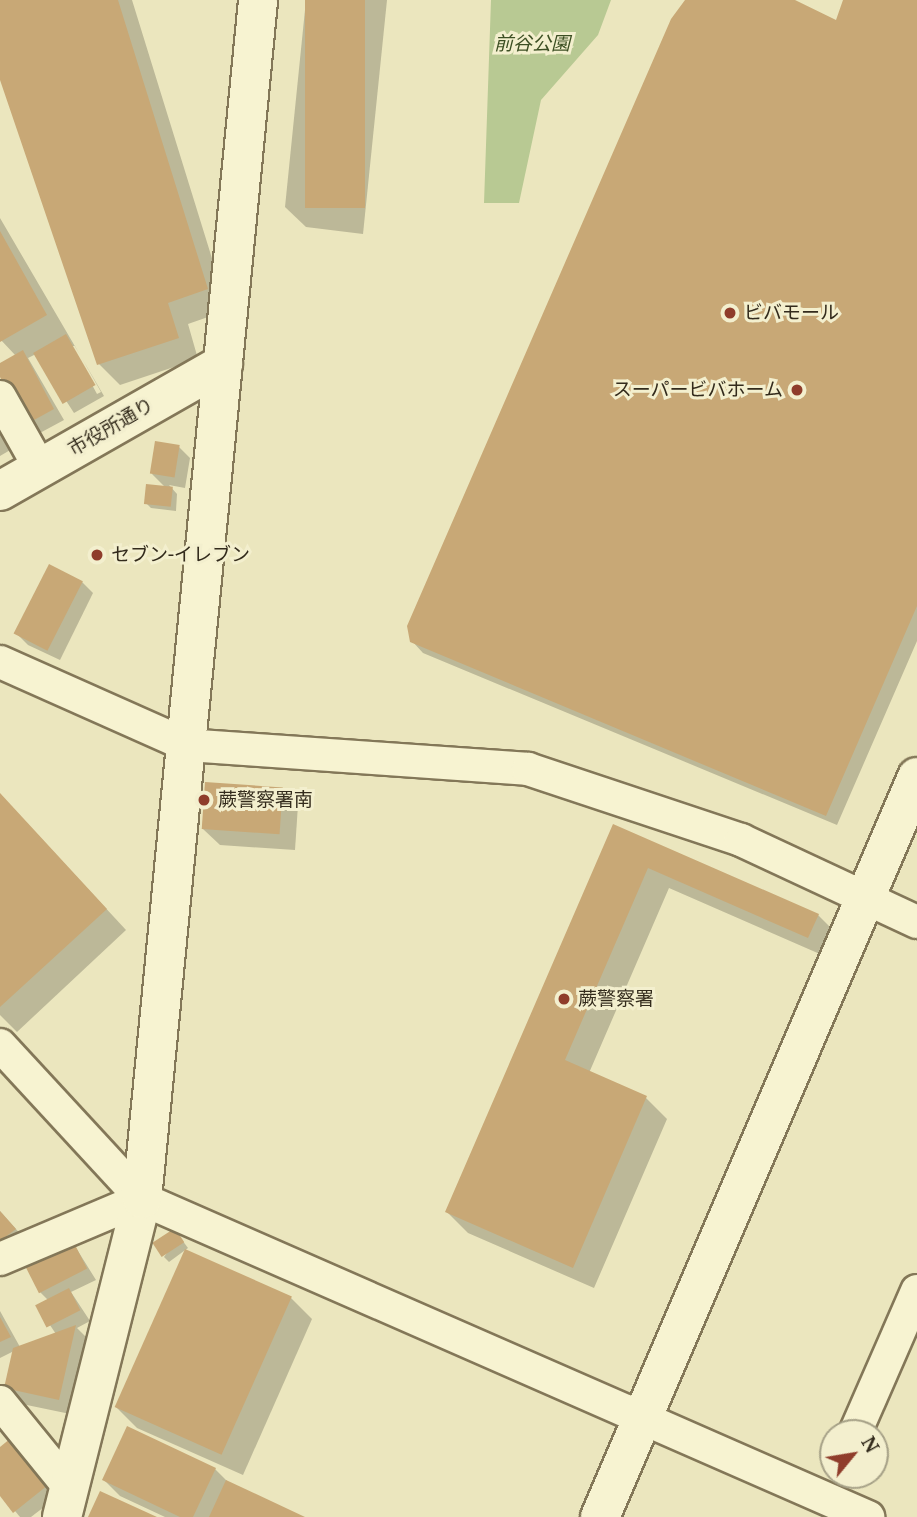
<!DOCTYPE html>
<html>
<head>
<meta charset="utf-8">
<style>
  body { margin:0 }
  #map { position:relative; width:917px; height:1517px; overflow:hidden; background:#ebe6be; font-family:"Noto Serif","Noto Sans JP",serif }
  div>[style] { position:absolute }
  .green>* { inset:0; background:#b8c993 }
  .shadow>* { inset:0; background:#0003 }
  .building>* { inset:0; background:#c8a876; transform-origin:0 0 }
  .roads { filter:drop-shadow(2px 0 #837758) drop-shadow(-2px 0 #837758) drop-shadow(0 2px #837758) drop-shadow(0 -2px #837758) }
  .minor>* { height:32px; margin:-16px; padding:0 16px; transform-origin:16px; border-radius:16px; background:#f7f3d1 }
  .tertiary>* { height:38px; margin:-19px; padding:0 19px; transform-origin:19px; border-radius:19px; background:#f7f3d1 }
  .dots>* { width:19px; height:19px; translate:-50% -50%; box-sizing:border-box; border:4px solid #f3efce; border-radius:50% }
  span { translate:-50% -50%; white-space:nowrap; text-align:center; line-height:1.15; -webkit-text-stroke:6px #f3efce; paint-order:stroke }
  .park-label { font-size:19px; color:#3c4f23; font-style:italic }
  .poi-label { font-size:19px; color:#332b1c }
  .left { translate:0 -50%; text-align:left }
  .right { translate:-100% -50%; text-align:right }
  .street-label { font-size:19px; color:#332b1c }
  .north { position:absolute; left:819px; top:1419px; width:70px; height:70px; box-sizing:border-box; background:#f3efce; border:2px solid #a6a187; border-radius:50%; rotate:60deg; font-size:19px; font-weight:700; line-height:28px; text-align:center; color:#332b1c }
  .north::after { content:''; display:block; margin:auto; width:24px; height:32px; background:#8f3d2b; clip-path:polygon(50% 0,100% 100%,50% 72%,0 100%) }
</style>
</head>
<body>
<div id="map">
  <div class="green">
    <i style="clip-path:polygon(491px 0,611px 0,598px 35px,541px 100px,519px 203px,484px 203px)"></i>
  </div>
  <div class="shadow">
    <i style="clip-path:polygon(0 0,132px 0,228px 310px,188px 324px,198px 359px,120px 385px,99px 364px,0 75px)"></i>
    <i style="clip-path:polygon(306px 0,387px 0,363px 234px,306px 227px,285px 207px)"></i>
    <i style="clip-path:polygon(687px 0,791px 0,837px 23px,845px 0,917px 0,917px 641px,837px 825px,423px 653px,412px 641px)"></i>
    <i style="clip-path:polygon(evenodd,0 218px,104px 396px,74px 413px,36px 354px,28px 358px,64px 420px,38px 434px,0 373px,0 365px,16px 356px,0 339px,0 218px,71px 346px,75px 346px,101px 392px,97px 394px,71px 346px)"></i>
    <i style="clip-path:polygon(0 417px,17px 446px,0 456px)"></i>
    <i style="clip-path:polygon(179px 447px,190px 458px,185px 488px,169px 485px,177px 494px,176px 511px,151px 508px,146px 503px,166px 488px,152px 474px)"></i>
    <i style="clip-path:polygon(82px 582px,93px 593px,60px 660px,28px 645px,17px 634px)"></i>
    <i style="clip-path:polygon(282px 789px,298px 805px,295px 850px,220px 845px,203px 829px)"></i>
    <i style="clip-path:polygon(0 794px,126px 930px,17px 1032px,0 1015px)"></i>
    <i style="clip-path:polygon(614px 826px,818px 915px,839px 936px,829px 958px,669px 888px,589px 1073px,646px 1098px,667px 1119px,594px 1288px,468px 1233px,447px 1212px)"></i>
    <i style="clip-path:polygon(0 1211px,31px 1246px,0 1256px)"></i>
    <i style="clip-path:polygon(179px 1236px,188px 1248px,169px 1262px,164px 1257px)"></i>
    <i style="clip-path:polygon(73px 1243px,96px 1280px,71px 1292px,90px 1321px,77px 1328px,91px 1342px,75px 1415px,22px 1404px,6px 1388px,14px 1351px,0 1358px,0 1311px,20px 1347px,56px 1334px,37px 1306px,48px 1300px,39px 1291px)"></i>
    <i style="clip-path:polygon(291px 1298px,312px 1319px,243px 1475px,137px 1428px,116px 1407px)"></i>
    <i style="clip-path:polygon(0 1449px,21px 1451px,57px 1497px,31px 1517px,20px 1517px,0 1493px)"></i>
    <i style="clip-path:polygon(215px 1469px,228px 1482px,301px 1517px,165px 1517px,120px 1496px,104px 1480px)"></i>
  </div>
  <div class="building">
    <i style="clip-path:polygon(0 0,118px 0,208px 289px,168px 303px,179px 338px,97px 365px,0 80px)"></i>
    <i style="left:305px;top:0;width:60px;height:208px"></i>
    <i style="clip-path:polygon(685px 0,795px 0,836px 20px,843px 0,917px 0,917px 606px,826px 816px,410px 642px,407px 626px,671px 19px)"></i>
    <i style="clip-path:polygon(0 231px,47px 315px,0 342px)"></i>
    <i style="left:66px;top:334px;width:59px;height:38px;rotate:60deg"></i>
    <i style="clip-path:polygon(23px 350px,54px 409px,25px 425px,0 377px,0 363px)"></i>
    <i style="left:155px;top:441px;width:25px;height:33px;rotate:9deg"></i>
    <i style="left:146px;top:484px;width:27px;height:20px;rotate:6deg"></i>
    <i style="left:49px;top:564px;width:38px;height:78px;rotate:27deg"></i>
    <i style="left:205px;top:782px;width:78px;height:47px;rotate:4deg"></i>
    <i style="clip-path:polygon(0 793px,107px 909px,0 1007px)"></i>
    <i style="clip-path:polygon(613px 824px,819px 914px,808px 938px,648px 868px,565px 1060px,647px 1096px,573px 1268px,445px 1212px)"></i>
    <i style="clip-path:polygon(0 1211px,16px 1229px,0 1241px)"></i>
    <i style="left:175px;top:1228px;width:17px;height:27px;rotate:57deg"></i>
    <i style="left:73px;top:1241px;width:31px;height:54px;rotate:63deg"></i>
    <i style="left:185px;top:1249px;width:117px;height:173px;rotate:24deg"></i>
    <i style="left:69px;top:1288px;width:25px;height:38px;rotate:63deg"></i>
    <i style="clip-path:polygon(0 1317px,11px 1337px,0 1342px)"></i>
    <i style="clip-path:polygon(76px 1325px,59px 1400px,4px 1388px,13px 1348px)"></i>
    <i style="clip-path:polygon(127px 1426px,216px 1468px,193px 1517px,180px 1517px,102px 1480px)"></i>
    <i style="clip-path:polygon(11px 1438px,48px 1485px,13px 1513px,0 1496px,0 1447px)"></i>
    <i style="clip-path:polygon(226px 1480px,305px 1517px,209px 1517px)"></i>
    <i style="clip-path:polygon(100px 1491px,157px 1517px,88px 1517px)"></i>
  </div>
  <div class="roads">
    <div class="minor">
      <i style="left:0;top:397px;width:81px;rotate:60.6deg"></i>
      <i style="left:0;top:662px;width:204px;rotate:24deg"></i>
      <i style="left:186px;top:745px;width:343px;rotate:4deg"></i>
      <i style="left:528px;top:769px;width:225px;rotate:18.4deg"></i>
      <i style="left:741px;top:840px;width:194px;rotate:25deg"></i>
      <i style="left:0;top:1045px;width:209px;rotate:47.3deg"></i>
      <i style="left:142px;top:1199px;width:793px;rotate:23.65deg"></i>
      <i style="left:0;top:1259px;width:154px;rotate:-22.9deg"></i>
      <i style="left:0;top:1402px;width:111px;rotate:50.9deg"></i>
      <i style="left:855px;top:1433px;width:155px;rotate:-66.4deg"></i>
    </div>
    <div class="tertiary">
      <i style="left:0;top:491px;width:257px;rotate:-29.7deg"></i>
      <i style="left:62px;top:1517px;width:328px;rotate:-75.9deg"></i>
      <i style="left:142px;top:1199px;width:1205px;rotate:-84.47deg"></i>
      <i style="left:600px;top:1517px;width:805px;rotate:-66.81deg"></i>
    </div>
  </div>
  <div class="dots">
    <i style="left:730px;top:313px;background:#8f3d2b"></i>
    <i style="left:797px;top:390px;background:#8f3d2b"></i>
    <i style="left:97px;top:555px;background:#8f3d2b"></i>
    <i style="left:204px;top:800px;background:#8f3d2b"></i>
    <i style="left:564px;top:999px;background:#8f3d2b"></i>
  </div>
  <div class="park-label">
    <span style="left:532px;top:44px">前谷公園</span>
  </div>
  <div class="poi-label">
    <span class="left" style="left:744px;top:313px">ビバモール</span>
    <span class="right" style="left:783px;top:390px">スーパービバホーム</span>
    <span class="left" style="left:111px;top:555px">セブン-イレブン</span>
    <span class="left" style="left:218px;top:800px">蕨警察署南</span>
    <span class="left" style="left:578px;top:999px">蕨警察署</span>
  </div>
  <div class="street-label">
    <span style="left:111px;top:427px;rotate:-30deg">市役所通り</span>
  </div>
  <div class="north">N</div>
</div>
</body>
</html>
